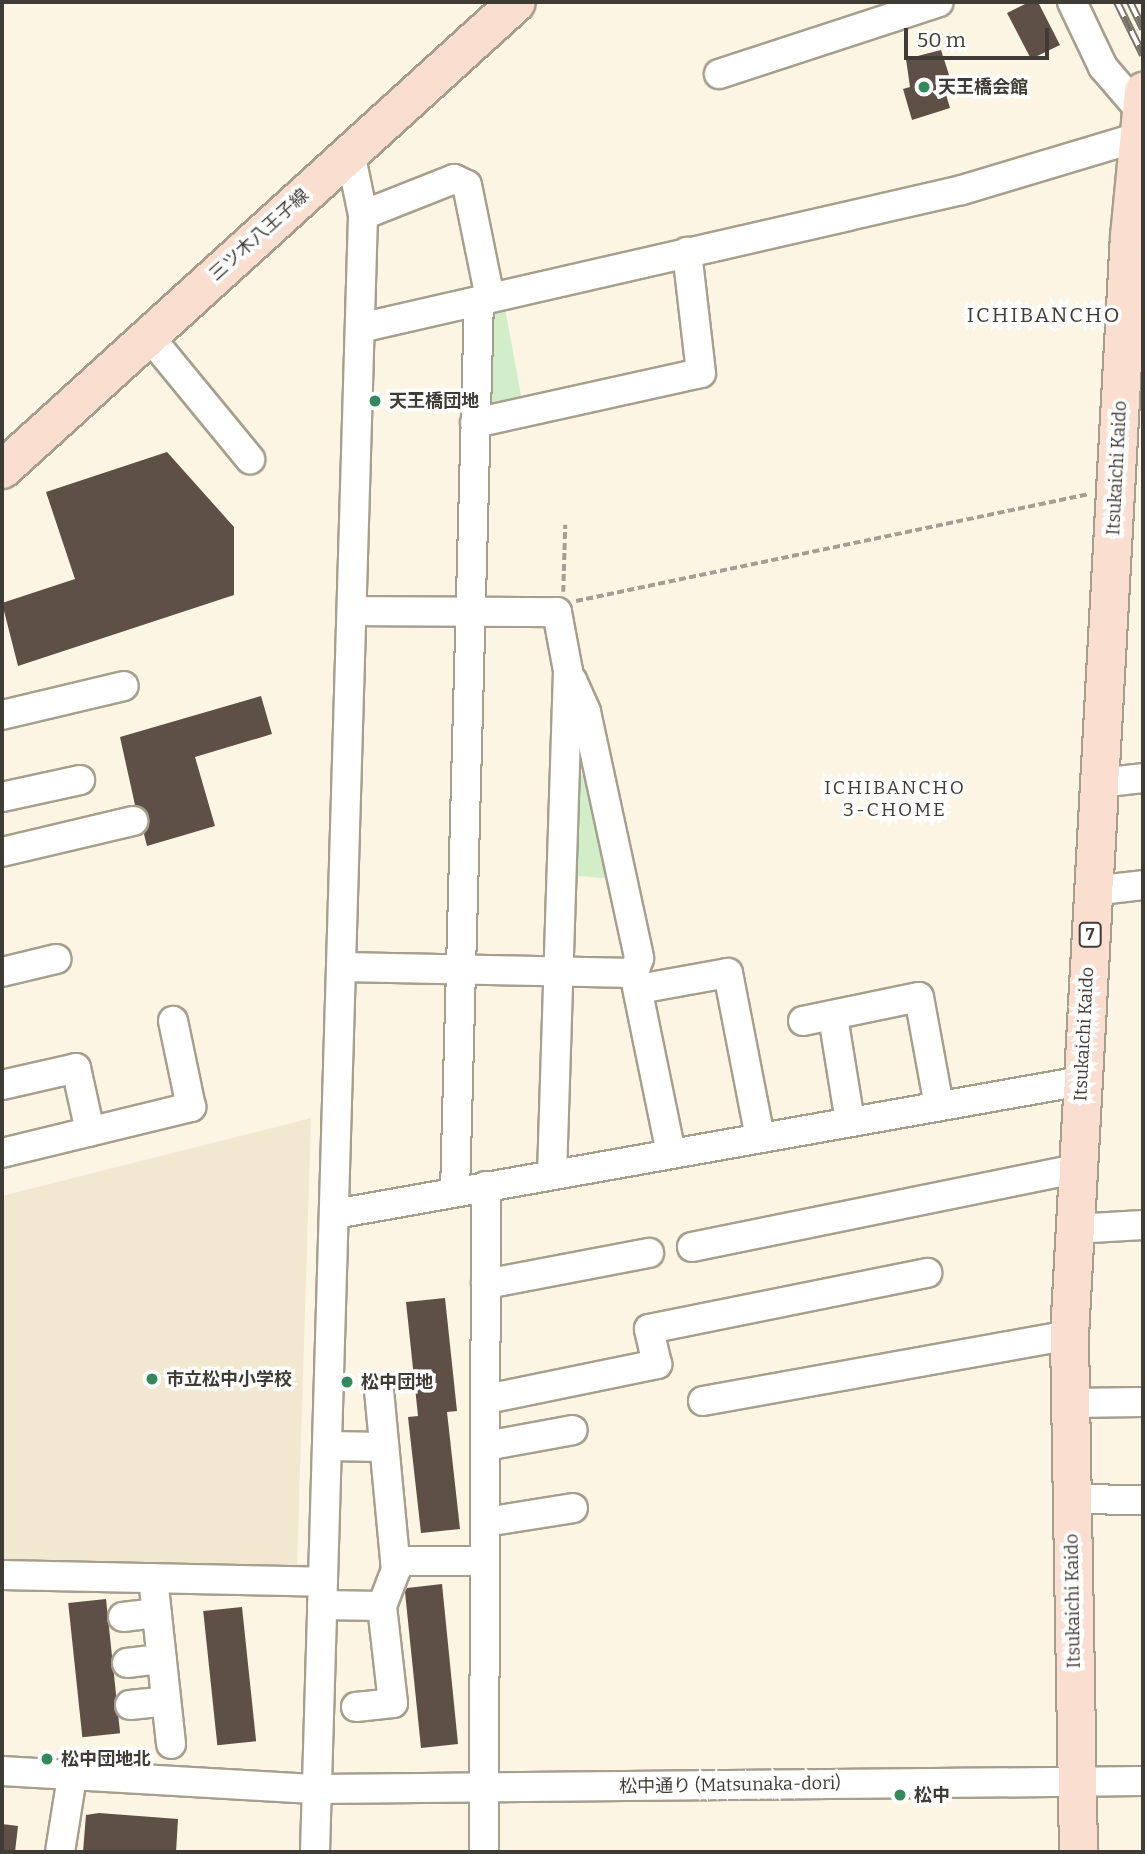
<!DOCTYPE html>
<html>
<head>
<meta charset="utf-8">
<style>
  body { margin:0 }
  #map { position:relative; width:1145px; height:1854px; overflow:hidden; background:#fcf5e3; font-family:Bitter,"Noto Sans JP",serif }
  div>[style] { position:absolute }
  .built>* { inset:0; background:#f2e8d0 }
  .green>* { inset:0; background:#d2eec8 }
  .building>* { inset:0; background:#5e4f47; transform-origin:0 0 }
  .path>* { height:3.5px; margin-top:-1.75px; transform-origin:0; background:repeating-linear-gradient(90deg,#a49f92 0 7px,transparent 0 10.5px) }
  .roads { filter:drop-shadow(2px 0 #a69f8e) drop-shadow(-2px 0 #a69f8e) drop-shadow(0 2px #a69f8e) drop-shadow(0 -2px #a69f8e) }
  .minor>* { height:28px; margin:-14px; padding:0 14px; transform-origin:14px; border-radius:14px; background:#fff }
  .major>* { height:37px; margin:-18.5px; padding:0 18.5px; transform-origin:18.5px; border-radius:18.5px; background:#fadfd1 }
  .rail>* { height:8px; margin-top:-4px; transform-origin:0; background:repeating-linear-gradient(90deg,#fff 0 16px,#757167 0 32px); box-sizing:border-box; border-block:2px solid #757167 }
  .dots>* { width:19px; height:19px; translate:-50% -50%; box-sizing:border-box; border:4px solid #fff; border-radius:50% }
  span { translate:-50% -50%; white-space:nowrap; text-align:center; line-height:1.15; -webkit-text-stroke:7px #fff; paint-order:stroke }
  .shield-label span { padding:2px 5px; background:#fff; border:2px solid; border-radius:5px; -webkit-text-stroke-width:0 }
  .shield-label { font-size:16px; color:#3f3c35; font-weight:700 }
  .poi-label { font-size:18px; color:#3f3c35; font-weight:700 }
  .left { translate:0 -50%; text-align:left }
  .street-label { font-size:18px; color:#3f3c35 }
  .neighbourhood-label { font-size:19px; color:#3f3c35; letter-spacing:2px }
  .quarter-label { font-size:21px; color:#3f3c35; letter-spacing:2px }
  .frame { position:absolute; inset:0; border:4px solid #3f3c35; pointer-events:none }
  .scale { position:absolute; left:904px; top:28px; width:145px; height:32px; box-sizing:border-box; border:4px solid #3f3c35; border-top:0; padding-left:9px; font-size:21px; line-height:24px; white-space:nowrap; color:#3f3c35; -webkit-text-stroke:5px #fff; paint-order:stroke }
</style>
</head>
<body>
<div id="map">
  <div class="built">
    <i style="clip-path:polygon(311px 1118px,297px 1568px,2px 1562px,2px 1196px)"></i>
  </div>
  <div class="green">
    <i style="clip-path:polygon(504px 303px,523px 406px,483px 417px,484px 311px)"></i>
    <i style="clip-path:polygon(570px 775px,593px 775px,614px 879px,567px 875px)"></i>
  </div>
  <div class="building">
    <i style="clip-path:polygon(1029px 2px,1038px 2px,1060px 45px,1031px 59px,1007px 13px)"></i>
    <i style="clip-path:polygon(941px 50px,950px 78px,942px 81px,950px 108px,912px 120px,903px 89px,910px 87px,906px 59px)"></i>
    <i style="clip-path:polygon(167px 452px,234px 527px,234px 595px,18px 666px,2px 603px,75px 579px,46px 492px)"></i>
    <i style="clip-path:polygon(261px 696px,272px 734px,195px 757px,215px 826px,147px 846px,144px 834px,149px 817px,135px 805px,120px 737px)"></i>
    <i style="clip-path:polygon(445px 1298px,457px 1411px,447px 1412px,460px 1529px,421px 1533px,408px 1417px,418px 1416px,406px 1302px)"></i>
    <i style="clip-path:polygon(442px 1584px,458px 1744px,421px 1748px,405px 1592px,407px 1588px)"></i>
    <i style="left:106px;top:1599px;width:135px;height:38px;rotate:84deg"></i>
    <i style="left:242px;top:1607px;width:135px;height:39px;rotate:84deg"></i>
    <i style="clip-path:polygon(99px 1813px,178px 1819px,176px 1852px,83px 1852px,86px 1815px)"></i>
    <i style="clip-path:polygon(2px 1824px,18px 1826px,15px 1852px,2px 1852px)"></i>
  </div>
  <div class="path">
    <i style="left:563px;top:592px;width:67px;rotate:-88.3deg"></i>
    <i style="left:576px;top:601px;width:524px;rotate:-11.78deg"></i>
  </div>
  <div class="roads">
    <div class="minor">
      <i style="left:1072px;top:2px;width:72px;rotate:64.5deg"></i>
      <i style="left:1103px;top:67px;width:55px;rotate:49.4deg"></i>
      <i style="left:719px;top:74px;width:231px;rotate:-18.1deg"></i>
      <i style="left:363px;top:215px;width:98px;rotate:-21.6deg"></i>
      <i style="left:454px;top:179px;width:14px;rotate:25deg"></i>
      <i style="left:467px;top:185px;width:115px;rotate:78.5deg"></i>
      <i style="left:360px;top:328px;width:618px;rotate:-12.91deg"></i>
      <i style="left:962px;top:190px;width:181px;rotate:-16.7deg"></i>
      <i style="left:148px;top:335px;width:161px;rotate:50.6deg"></i>
      <i style="left:475px;top:423px;width:231px;rotate:-12.5deg"></i>
      <i style="left:701px;top:373px;width:122px;rotate:-96.6deg"></i>
      <i style="left:353px;top:611px;width:204px;rotate:0.3deg"></i>
      <i style="left:557px;top:612px;width:60px;rotate:79.4deg"></i>
      <i style="left:568px;top:671px;width:503px;rotate:91.82deg"></i>
      <i style="left:572px;top:680px;width:35px;rotate:66deg"></i>
      <i style="left:586px;top:712px;width:252px;rotate:77.8deg"></i>
      <i style="left:639px;top:958px;width:16px;rotate:108deg"></i>
      <i style="left:634px;top:973px;width:184px;rotate:78.4deg"></i>
      <i style="left:2px;top:715px;width:125px;rotate:-13.4deg"></i>
      <i style="left:1098px;top:783px;width:45px;rotate:-6.3deg"></i>
      <i style="left:2px;top:797px;width:80px;rotate:-12.3deg"></i>
      <i style="left:2px;top:852px;width:135px;rotate:-13.3deg"></i>
      <i style="left:1092px;top:891px;width:51px;rotate:-6.7deg"></i>
      <i style="left:343px;top:967px;width:291px;rotate:1.2deg"></i>
      <i style="left:2px;top:972px;width:56px;rotate:-13.5deg"></i>
      <i style="left:639px;top:989px;width:90px;rotate:-10.2deg"></i>
      <i style="left:728px;top:973px;width:168px;rotate:79deg"></i>
      <i style="left:803px;top:1021px;width:118px;rotate:-11.7deg"></i>
      <i style="left:919px;top:997px;width:111px;rotate:79.6deg"></i>
      <i style="left:835px;top:1029px;width:94px;rotate:80.8deg"></i>
      <i style="left:2px;top:1085px;width:76px;rotate:-12.9deg"></i>
      <i style="left:76px;top:1068px;width:65px;rotate:77.5deg"></i>
      <i style="left:2px;top:1153px;width:195px;rotate:-13.7deg"></i>
      <i style="left:191px;top:1107px;width:88px;rotate:-101.8deg"></i>
      <i style="left:455px;top:1192px;width:890px;rotate:-88.46deg"></i>
      <i style="left:335px;top:1214px;width:759px;rotate:-10.1deg"></i>
      <i style="left:1074px;top:1229px;width:69px;rotate:-3.3deg"></i>
      <i style="left:692px;top:1247px;width:393px;rotate:-11.5deg"></i>
      <i style="left:486px;top:1284px;width:166px;rotate:-10.8deg"></i>
      <i style="left:487px;top:1399px;width:174px;rotate:-11.6deg"></i>
      <i style="left:657px;top:1364px;width:36px;rotate:-103deg"></i>
      <i style="left:649px;top:1329px;width:284px;rotate:-11.4deg"></i>
      <i style="left:703px;top:1401px;width:372px;rotate:-10.2deg"></i>
      <i style="left:1069px;top:1403px;width:74px;rotate:-0.8deg"></i>
      <i style="left:328px;top:1446px;width:55px;rotate:1deg"></i>
      <i style="left:486px;top:1446px;width:88px;rotate:-10.4deg"></i>
      <i style="left:1071px;top:1499px;width:72px;rotate:0.8deg"></i>
      <i style="left:486px;top:1522px;width:88px;rotate:-9.1deg"></i>
      <i style="left:395px;top:1561px;width:90px"></i>
      <i style="left:2px;top:1575px;width:321px;rotate:1.2deg"></i>
      <i style="left:153px;top:1578px;width:167px;rotate:83.8deg"></i>
      <i style="left:322px;top:1605px;width:60px;rotate:1deg"></i>
      <i style="left:123px;top:1617px;width:34px;rotate:-7deg"></i>
      <i style="left:127px;top:1663px;width:35px;rotate:-7deg"></i>
      <i style="left:130px;top:1705px;width:36px;rotate:-6deg"></i>
      <i style="left:356px;top:1707px;width:37px;rotate:-6deg"></i>
      <i style="left:393px;top:1703px;width:98px;rotate:-96.5deg"></i>
      <i style="left:382px;top:1606px;width:39px;rotate:-69deg"></i>
      <i style="left:396px;top:1570px;width:182px;rotate:-95.4deg"></i>
      <i style="left:2px;top:1771px;width:316px;rotate:3.3deg"></i>
      <i style="left:317px;top:1789px;width:826px;rotate:-0.55deg"></i>
      <i style="left:60px;top:1852px;width:76px;rotate:-80.9deg"></i>
      <i style="left:315px;top:1852px;width:1638px;rotate:-88.32deg"></i>
      <i style="left:363px;top:215px;width:64px;rotate:-101.7deg"></i>
      <i style="left:484px;top:1852px;width:666px;rotate:-89.83deg"></i>
    </div>
    <div class="major">
      <i style="left:2px;top:469px;width:694px;rotate:-42.26deg"></i>
      <i style="left:1078px;top:1852px;width:517px;rotate:-91deg"></i>
      <i style="left:1069px;top:1335px;width:1101px;rotate:-86.88deg"></i>
      <i style="left:1129px;top:236px;width:146px;rotate:-84.5deg"></i>
    </div>
  </div>
  <div class="rail">
    <i style="left:1117px;top:2px;width:59px;rotate:63.9deg"></i>
    <i style="left:1130px;top:2px;width:30px;rotate:64deg"></i>
  </div>
  <div class="dots">
    <i style="left:924px;top:87px;background:#33895c"></i>
    <i style="left:375px;top:401px;background:#33895c"></i>
    <i style="left:152px;top:1379px;background:#33895c"></i>
    <i style="left:347px;top:1382px;background:#33895c"></i>
    <i style="left:47px;top:1759px;background:#33895c"></i>
    <i style="left:900px;top:1795px;background:#33895c"></i>
  </div>
  <div class="shield-label">
    <span style="left:1090px;top:935px">7</span>
  </div>
  <div class="poi-label">
    <span class="left" style="left:938px;top:87px">天王橋会館</span>
    <span class="left" style="left:389px;top:401px">天王橋団地</span>
    <span class="left" style="left:166px;top:1379px">市立松中小学校</span>
    <span class="left" style="left:361px;top:1382px">松中団地</span>
    <span class="left" style="left:61px;top:1759px">松中団地北</span>
    <span class="left" style="left:914px;top:1795px">松中</span>
  </div>
  <div class="street-label">
    <span style="left:259px;top:235px;rotate:-42deg">三ツ木八王子線</span>
    <span style="left:1117px;top:468px;rotate:-87deg">Itsukaichi Kaido</span>
    <span style="left:1084px;top:1034px;rotate:-87deg">Itsukaichi Kaido</span>
    <span style="left:1073px;top:1601px;rotate:-91deg">Itsukaichi Kaido</span>
    <span style="left:730px;top:1785px;rotate:-1deg">松中通り (Matsunaka-dori)</span>
  </div>
  <div class="neighbourhood-label">
    <span style="left:895px;top:799px">ICHIBANCHO<br>3-CHOME</span>
  </div>
  <div class="quarter-label">
    <span style="left:1044px;top:315px">ICHIBANCHO</span>
  </div>
  <div class="frame"></div>
  <div class="scale">50 m</div>
</div>
</body>
</html>
